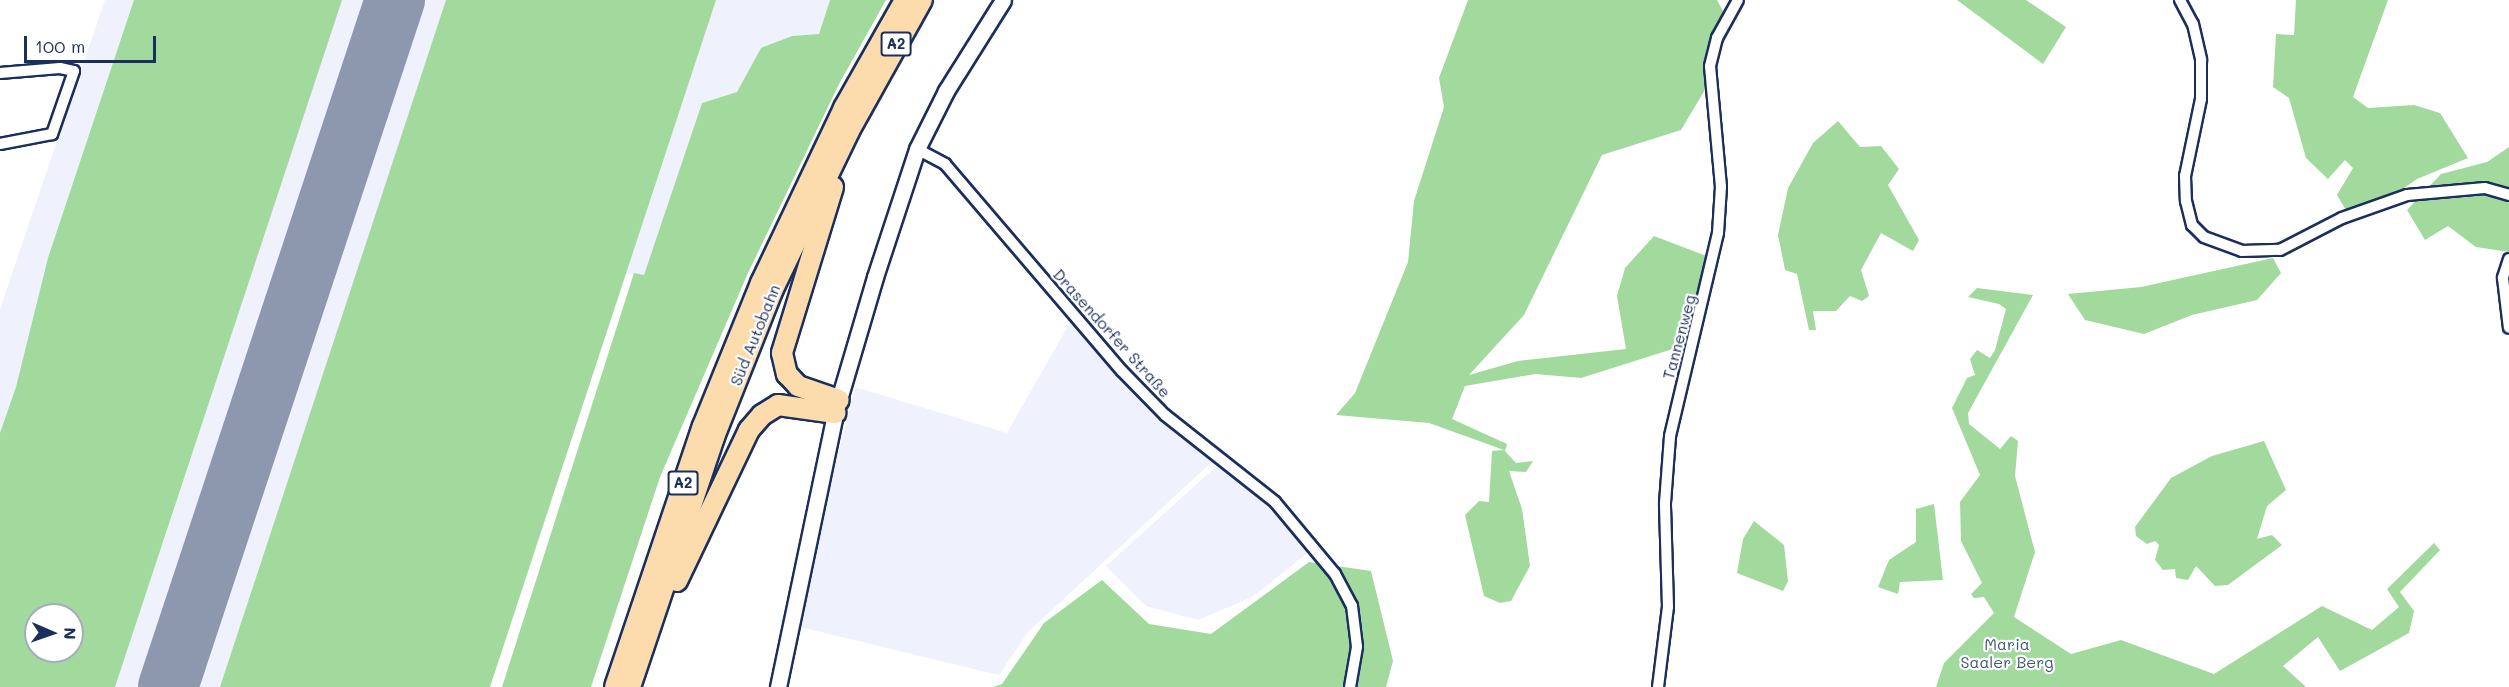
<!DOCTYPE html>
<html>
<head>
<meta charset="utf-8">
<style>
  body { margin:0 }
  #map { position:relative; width:2509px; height:687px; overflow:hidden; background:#fff; font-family:Mali,sans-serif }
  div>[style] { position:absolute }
  .built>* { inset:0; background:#eff1fd }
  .green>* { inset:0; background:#a2d99d }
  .runway>* { height:60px; margin:-30px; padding:0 30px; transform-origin:30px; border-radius:30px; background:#8d97ae }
  .roads { filter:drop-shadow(2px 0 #1b2f5e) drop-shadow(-2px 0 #1b2f5e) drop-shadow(0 2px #1b2f5e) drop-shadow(0 -2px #1b2f5e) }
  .minor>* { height:10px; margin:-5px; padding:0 5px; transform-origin:5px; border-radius:5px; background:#fff }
  .secondary>* { height:15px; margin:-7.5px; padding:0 7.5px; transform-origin:7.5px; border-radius:7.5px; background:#fff }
  .motorway>* { height:20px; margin:-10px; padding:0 10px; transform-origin:10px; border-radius:10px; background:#fcdcac }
  span { translate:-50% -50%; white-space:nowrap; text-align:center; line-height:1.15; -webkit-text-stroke:4.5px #fff; paint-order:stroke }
  .shield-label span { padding:2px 4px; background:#fff; border:2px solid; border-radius:4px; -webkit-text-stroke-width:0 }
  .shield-label { font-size:15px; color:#1b2f5e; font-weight:700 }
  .street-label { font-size:16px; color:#1b2f5e }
  .park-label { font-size:16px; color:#3d5a6e }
  .north { position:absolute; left:24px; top:603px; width:60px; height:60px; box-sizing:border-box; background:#fff; border:2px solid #a4acbf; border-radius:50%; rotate:92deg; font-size:16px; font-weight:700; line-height:24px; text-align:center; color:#1b2f5e }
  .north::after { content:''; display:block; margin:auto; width:21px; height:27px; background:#1b2f5e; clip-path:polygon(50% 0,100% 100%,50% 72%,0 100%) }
  .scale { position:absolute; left:24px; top:36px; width:132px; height:27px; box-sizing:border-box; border:3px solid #1b2f5e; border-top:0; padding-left:8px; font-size:18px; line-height:21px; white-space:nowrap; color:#1b2f5e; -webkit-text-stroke:4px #fff; paint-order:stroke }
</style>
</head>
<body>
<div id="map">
  <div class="built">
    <i style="clip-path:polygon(evenodd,105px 0,830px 0,819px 34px,792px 36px,761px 48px,737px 92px,702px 103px,644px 276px,507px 259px,365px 687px,0 687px,0 309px,105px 0,36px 615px,72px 615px,72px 651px,36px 651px,36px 615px)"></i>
    <i style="clip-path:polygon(1072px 319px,1159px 417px,1215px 459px,1028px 632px,999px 675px,796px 626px,855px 387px,1007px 433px)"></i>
    <i style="clip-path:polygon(1219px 464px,1265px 498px,1309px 552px,1252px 597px,1198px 620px,1146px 606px,1106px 566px)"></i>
  </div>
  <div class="green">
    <i style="clip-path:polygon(evenodd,134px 0,342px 0,115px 687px,0 687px,0 433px,16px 387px,48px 258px,134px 0,36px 615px,72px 615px,72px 651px,36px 651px,36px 615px)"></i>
    <i style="clip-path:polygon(446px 0,716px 0,490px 687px,220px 687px)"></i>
    <i style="clip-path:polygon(830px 0,886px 0,839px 84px,748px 273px,660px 477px,591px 687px,502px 687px,634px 273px,644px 275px,702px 103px,737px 92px,761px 48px,792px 36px,819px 34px)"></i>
    <i style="clip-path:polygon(1468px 0,1717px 0,1724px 13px,1706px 50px,1706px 88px,1681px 130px,1602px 155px,1524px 315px,1469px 375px,1518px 361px,1626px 349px,1617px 296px,1625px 268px,1654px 236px,1709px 257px,1691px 330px,1682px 346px,1581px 378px,1535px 374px,1465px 386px,1452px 419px,1507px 444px,1505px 451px,1516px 463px,1533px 461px,1526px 472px,1509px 471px,1522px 509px,1530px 566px,1511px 601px,1500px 603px,1484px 596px,1465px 515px,1479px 501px,1489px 502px,1492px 451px,1504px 450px,1429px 423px,1336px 415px,1355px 393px,1408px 262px,1414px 201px,1444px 107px,1439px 78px)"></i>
    <i style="clip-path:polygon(1957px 0,2026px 0,2066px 27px,2043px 64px)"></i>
    <i style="clip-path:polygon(2296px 0,2388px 0,2353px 97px,2368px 108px,2414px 105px,2440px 113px,2468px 158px,2417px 179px,2394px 195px,2347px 212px,2337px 195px,2353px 168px,2345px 160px,2328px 179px,2306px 158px,2289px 98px,2273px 87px,2276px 34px,2294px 35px)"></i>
    <i style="clip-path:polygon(1838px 121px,1860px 147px,1881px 146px,1899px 169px,1888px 185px,1919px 240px,1913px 251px,1881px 233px,1861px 270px,1869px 296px,1862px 301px,1850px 296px,1836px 311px,1813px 311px,1816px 330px,1809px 330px,1797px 274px,1785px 270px,1778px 235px,1788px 188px,1813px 143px)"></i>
    <i style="clip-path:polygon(2509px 147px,2509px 252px,2476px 247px,2448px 226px,2425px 240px,2407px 210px,2441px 174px,2487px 162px)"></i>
    <i style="clip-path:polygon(2273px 258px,2281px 273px,2257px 300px,2192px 315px,2144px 334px,2085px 320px,2068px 294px,2141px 287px)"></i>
    <i style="clip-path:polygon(1977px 288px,2033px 295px,1968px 413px,1969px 424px,2000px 449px,2011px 436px,2018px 441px,2015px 476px,2035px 552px,2014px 617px,2071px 654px,2121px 640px,2214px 674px,2322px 606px,2372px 630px,2399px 607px,2387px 589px,2434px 543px,2440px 550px,2400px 592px,2414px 611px,2409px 633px,2340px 671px,2318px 637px,2283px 666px,2306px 687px,1936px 687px,1944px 663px,1994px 613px,1984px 597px,1974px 598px,1971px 594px,1982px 583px,1961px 541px,1960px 502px,1980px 475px,1952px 408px,1967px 378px,1975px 375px,1970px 359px,1977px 350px,1990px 358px,1995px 350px,2006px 309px,1999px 304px,1968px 297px)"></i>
    <i style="clip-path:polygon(2264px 441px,2286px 490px,2267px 506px,2257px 539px,2272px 535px,2282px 545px,2228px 585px,2215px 586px,2196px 566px,2188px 580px,2176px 578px,2175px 569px,2163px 570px,2155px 560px,2159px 545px,2155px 541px,2147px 544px,2136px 536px,2135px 527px,2171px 478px,2212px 456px)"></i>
    <i style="clip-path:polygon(1934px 504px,1943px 580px,1900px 582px,1898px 594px,1878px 587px,1889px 560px,1916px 542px,1916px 509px)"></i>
    <i style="clip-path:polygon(1754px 521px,1784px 545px,1788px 581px,1783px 591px,1737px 573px,1743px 539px)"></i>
    <i style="clip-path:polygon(1309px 562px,1371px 571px,1393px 661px,1386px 687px,993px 687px,1002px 684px,1044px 623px,1102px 580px,1149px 624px,1211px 634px)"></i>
  </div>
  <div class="runway">
    <i style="left:168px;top:687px;width:724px;rotate:-71.72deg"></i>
  </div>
  <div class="roads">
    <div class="minor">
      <i style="left:2180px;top:0;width:27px;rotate:62deg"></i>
      <i style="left:2193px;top:24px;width:37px;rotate:77deg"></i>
      <i style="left:2201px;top:60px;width:39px;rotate:90deg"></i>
      <i style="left:2201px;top:99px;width:79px;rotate:101.7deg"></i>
      <i style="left:2185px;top:176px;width:25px;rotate:88deg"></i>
      <i style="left:2186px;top:201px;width:25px;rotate:76deg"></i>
      <i style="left:2192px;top:225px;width:17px;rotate:45deg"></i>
      <i style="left:2204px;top:237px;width:40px;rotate:20.2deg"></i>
      <i style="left:2242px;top:251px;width:38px;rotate:-2deg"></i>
      <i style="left:2280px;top:250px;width:70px;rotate:-27.3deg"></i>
      <i style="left:2342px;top:218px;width:69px;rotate:-19.5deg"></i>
      <i style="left:2407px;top:195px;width:78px;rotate:-5.1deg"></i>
      <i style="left:2485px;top:188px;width:25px;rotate:16deg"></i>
      <i style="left:0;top:73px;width:60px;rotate:-4.8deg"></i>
      <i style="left:60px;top:68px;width:14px;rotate:12deg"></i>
      <i style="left:74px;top:71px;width:67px;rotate:109.2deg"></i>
      <i style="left:52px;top:134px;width:53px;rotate:169.1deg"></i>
      <i style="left:917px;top:149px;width:32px;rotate:28deg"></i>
      <i style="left:945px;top:164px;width:272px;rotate:49.5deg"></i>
      <i style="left:1122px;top:371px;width:62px;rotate:45.7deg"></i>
      <i style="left:1165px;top:415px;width:140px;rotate:38.3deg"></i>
      <i style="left:1275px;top:502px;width:94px;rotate:50.2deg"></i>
      <i style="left:1335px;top:574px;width:36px;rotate:62deg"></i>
      <i style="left:1352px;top:606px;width:41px;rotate:83deg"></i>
      <i style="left:1357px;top:647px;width:41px;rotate:99.9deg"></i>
      <i style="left:2509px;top:259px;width:20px;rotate:108deg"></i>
      <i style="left:2503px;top:278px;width:50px;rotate:83.2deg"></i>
      <i style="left:1658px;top:687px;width:81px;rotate:-82.9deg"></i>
      <i style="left:1668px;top:607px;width:104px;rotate:-91.7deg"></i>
      <i style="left:1665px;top:503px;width:67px;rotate:-85.7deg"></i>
      <i style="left:1670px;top:436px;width:209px;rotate:-76.7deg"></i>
      <i style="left:1718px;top:233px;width:46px;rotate:-86.3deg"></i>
      <i style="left:1721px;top:187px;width:121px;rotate:-95.2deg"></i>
      <i style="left:1710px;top:66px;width:29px;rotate:-76deg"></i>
      <i style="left:1717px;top:38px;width:43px;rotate:-61.1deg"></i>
    </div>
    <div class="secondary">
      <i style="left:778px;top:687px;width:280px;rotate:-78.2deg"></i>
      <i style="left:835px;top:413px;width:142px;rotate:-73.6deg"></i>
      <i style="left:875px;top:277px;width:135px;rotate:-71.8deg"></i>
      <i style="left:917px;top:149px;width:65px;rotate:-63.4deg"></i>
      <i style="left:946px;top:91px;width:107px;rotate:-57.9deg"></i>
    </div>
    <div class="motorway">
      <i style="left:833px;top:187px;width:174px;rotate:107.1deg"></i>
      <i style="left:782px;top:353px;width:22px;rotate:77deg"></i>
      <i style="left:787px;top:374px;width:16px;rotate:47deg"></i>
      <i style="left:798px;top:386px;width:43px;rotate:18.9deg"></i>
      <i style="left:677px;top:581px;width:167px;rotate:-64.5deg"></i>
      <i style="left:749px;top:430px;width:20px;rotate:-49deg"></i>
      <i style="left:762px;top:415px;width:19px;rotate:-32deg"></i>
      <i style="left:778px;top:405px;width:58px;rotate:8deg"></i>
      <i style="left:615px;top:687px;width:275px;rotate:-71.4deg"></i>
      <i style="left:703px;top:426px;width:154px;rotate:-67.9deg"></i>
      <i style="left:761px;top:283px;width:194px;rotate:-64.6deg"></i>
      <i style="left:844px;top:108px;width:124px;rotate:-60.5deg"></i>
      <i style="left:630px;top:687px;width:264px;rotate:-71.4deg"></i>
      <i style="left:714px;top:437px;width:159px;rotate:-68.3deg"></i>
      <i style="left:773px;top:289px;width:175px;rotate:-64.3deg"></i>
      <i style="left:849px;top:131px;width:150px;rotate:-60.9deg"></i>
    </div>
  </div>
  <div class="shield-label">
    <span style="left:896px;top:44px">A2</span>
    <span style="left:683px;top:483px">A2</span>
  </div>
  <div class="street-label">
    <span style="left:1112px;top:333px;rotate:48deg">Drasendorfer Straße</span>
    <span style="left:755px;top:335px;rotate:-68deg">Süd Autobahn</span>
    <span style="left:1679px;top:337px;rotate:-75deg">Tannenweg</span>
  </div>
  <div class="park-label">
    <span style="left:2007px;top:653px">Maria<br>Saaler Berg</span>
  </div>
  <div class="north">N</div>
  <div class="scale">100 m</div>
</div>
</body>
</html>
